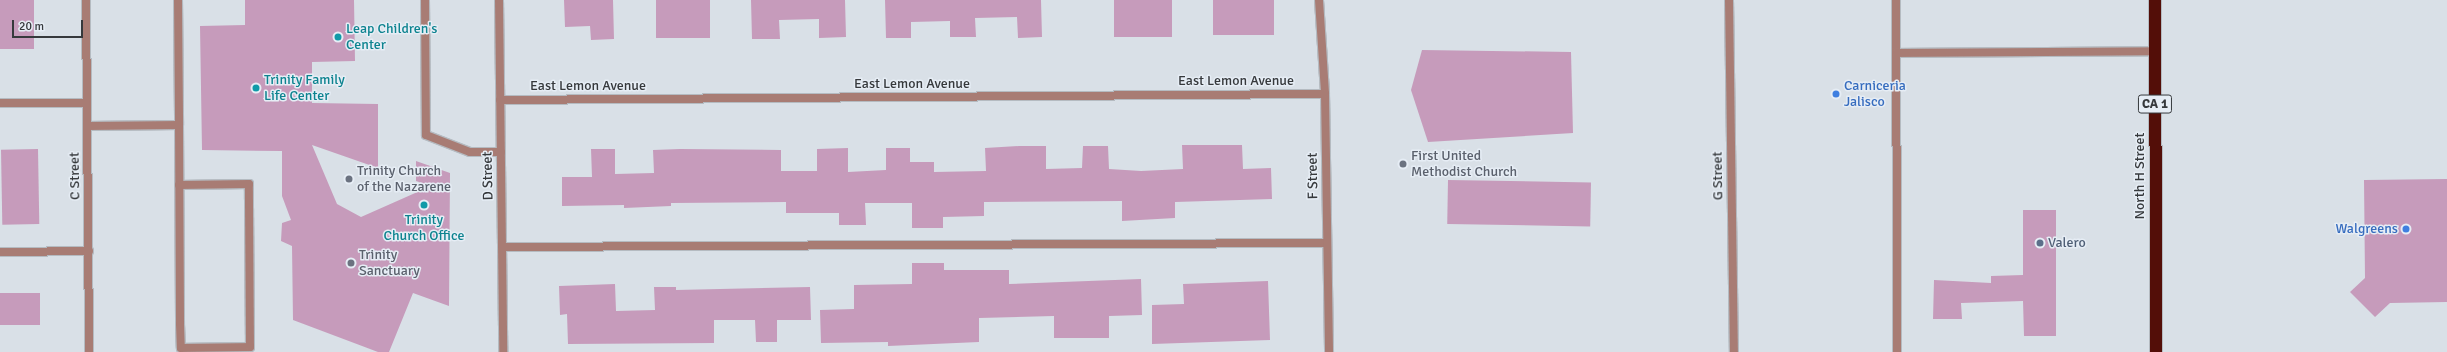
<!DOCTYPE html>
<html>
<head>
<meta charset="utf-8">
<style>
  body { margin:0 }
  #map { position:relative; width:2447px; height:352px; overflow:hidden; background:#d9e0e7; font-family:Signika,sans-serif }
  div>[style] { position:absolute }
  .building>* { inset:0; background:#c69bbb; transform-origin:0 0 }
  .roads { filter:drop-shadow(1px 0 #b5bbc1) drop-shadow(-1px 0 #b5bbc1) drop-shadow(0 1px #b5bbc1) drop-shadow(0 -1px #b5bbc1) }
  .lane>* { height:8px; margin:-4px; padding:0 4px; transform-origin:4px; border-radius:4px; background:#a87c74 }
  .street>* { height:8px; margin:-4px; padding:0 4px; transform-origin:4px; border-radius:4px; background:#a87c74 }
  .highway>* { height:12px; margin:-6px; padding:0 6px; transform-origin:6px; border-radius:6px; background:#530e08 }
  .dots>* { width:11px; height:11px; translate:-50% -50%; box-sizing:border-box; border:2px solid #e6edf5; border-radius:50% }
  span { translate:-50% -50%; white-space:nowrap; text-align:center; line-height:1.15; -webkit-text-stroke:3px #e6edf5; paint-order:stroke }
  .shield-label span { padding:1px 3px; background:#e6edf5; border:1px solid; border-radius:3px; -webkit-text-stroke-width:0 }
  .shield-label { font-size:13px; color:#36393c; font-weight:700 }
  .culture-label { font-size:14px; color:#0d838f }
  .left { translate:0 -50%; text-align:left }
  .street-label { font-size:14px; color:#36393c }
  .shop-label { font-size:14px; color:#366cbe }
  .right { translate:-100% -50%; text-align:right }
  .worship-label { font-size:14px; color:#5b616d }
  .service-label { font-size:14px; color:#4e5e75 }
  .scale { position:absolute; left:12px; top:20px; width:71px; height:18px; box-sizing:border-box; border:2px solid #36393c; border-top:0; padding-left:5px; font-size:12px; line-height:14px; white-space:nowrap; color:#36393c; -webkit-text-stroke:3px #e6edf5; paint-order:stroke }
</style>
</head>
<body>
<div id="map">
  <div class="building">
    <i style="left:0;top:0;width:34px;height:49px"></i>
    <i style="clip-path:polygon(245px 0,354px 0,355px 61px,312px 62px,312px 103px,378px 104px,378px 168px,312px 145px,337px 204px,361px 217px,431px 186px,416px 181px,416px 161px,450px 173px,449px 306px,413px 293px,389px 352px,378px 352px,293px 320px,292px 246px,281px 241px,282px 223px,291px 220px,282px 196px,282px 151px,202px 150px,200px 26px,245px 25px)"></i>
    <i style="clip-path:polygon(564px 0,613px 0,614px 39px,591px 40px,590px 26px,565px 27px)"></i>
    <i style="left:656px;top:0;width:54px;height:38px"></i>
    <i style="clip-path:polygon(751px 0,845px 0,846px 37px,819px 38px,819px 19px,779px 20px,780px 39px,752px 39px)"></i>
    <i style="clip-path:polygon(885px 0,1041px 0,1042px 37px,1018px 38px,1017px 17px,975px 18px,976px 37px,950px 37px,950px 21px,911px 22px,911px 38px,886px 38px)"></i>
    <i style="left:1114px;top:0;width:58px;height:37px"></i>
    <i style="left:1213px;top:0;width:61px;height:35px"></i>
    <i style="clip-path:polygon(1422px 50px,1571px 52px,1573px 133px,1428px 142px,1411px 90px)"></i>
    <i style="clip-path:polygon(1182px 145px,1242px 145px,1243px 169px,1271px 168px,1272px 199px,1175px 202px,1175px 218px,1122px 221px,1122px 201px,984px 202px,984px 216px,943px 217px,943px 228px,912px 228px,912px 203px,865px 203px,866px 225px,839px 225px,839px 213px,786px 213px,786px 202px,671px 203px,671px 206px,624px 208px,624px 205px,562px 206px,562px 177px,592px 177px,591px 149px,615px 149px,615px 174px,654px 173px,653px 150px,680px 149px,781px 150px,781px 171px,817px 171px,817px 149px,848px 148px,848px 172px,886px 170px,886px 148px,910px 148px,910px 162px,934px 162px,934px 172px,986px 171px,985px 148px,1019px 146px,1046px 146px,1046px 169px,1082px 168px,1083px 146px,1108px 146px,1109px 169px,1141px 171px,1183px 169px)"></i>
    <i style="left:38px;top:149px;width:75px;height:37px;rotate:89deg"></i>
    <i style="clip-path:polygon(2447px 179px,2447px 302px,2390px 303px,2375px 317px,2350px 292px,2365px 278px,2364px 180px)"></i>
    <i style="left:1448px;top:180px;width:143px;height:44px;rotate:1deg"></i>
    <i style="clip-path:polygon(2023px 210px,2056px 210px,2056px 336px,2024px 336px,2023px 301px,1961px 303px,1962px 319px,1933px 319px,1934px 280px,1991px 283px,1991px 276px,2023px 275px)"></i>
    <i style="clip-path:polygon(912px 263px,944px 263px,944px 270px,1009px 270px,1009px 284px,1141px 279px,1142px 315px,1109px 316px,1109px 338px,1054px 338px,1054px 316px,979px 318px,979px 342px,888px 346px,888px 342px,821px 343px,820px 310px,854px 309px,854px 285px,912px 284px)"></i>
    <i style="clip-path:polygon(1268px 281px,1270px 340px,1152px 344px,1152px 305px,1184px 304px,1183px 284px)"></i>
    <i style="clip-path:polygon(615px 284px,616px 311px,655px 310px,654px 287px,676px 287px,676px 290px,810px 287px,811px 320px,777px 320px,777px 342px,756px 342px,755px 320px,714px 320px,714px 343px,568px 344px,567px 314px,560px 315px,559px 286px)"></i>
    <i style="left:0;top:293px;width:40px;height:32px"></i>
  </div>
  <div class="roads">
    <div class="lane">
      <i style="left:178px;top:0;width:125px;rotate:89.5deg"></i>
      <i style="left:179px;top:125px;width:199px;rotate:89.7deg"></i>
      <i style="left:180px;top:324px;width:24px;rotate:88deg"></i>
      <i style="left:181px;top:348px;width:69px;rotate:-0.8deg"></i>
      <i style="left:250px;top:347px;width:163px;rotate:-90.4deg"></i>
      <i style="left:249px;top:184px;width:70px;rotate:179.2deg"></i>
      <i style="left:425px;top:0;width:135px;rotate:89.6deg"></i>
      <i style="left:426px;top:135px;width:47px;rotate:21.1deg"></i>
      <i style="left:470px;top:152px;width:31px"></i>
      <i style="left:1896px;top:0;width:352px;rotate:89.8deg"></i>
      <i style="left:1896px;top:53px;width:259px;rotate:-0.4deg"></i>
      <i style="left:87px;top:126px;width:92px;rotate:-0.6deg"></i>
      <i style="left:502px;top:247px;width:825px;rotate:-0.28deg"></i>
      <i style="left:0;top:252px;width:89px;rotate:-0.6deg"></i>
    </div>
    <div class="street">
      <i style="left:86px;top:0;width:352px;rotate:89.5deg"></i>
      <i style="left:499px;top:0;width:352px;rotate:89.3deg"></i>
      <i style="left:1319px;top:0;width:94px;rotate:86.3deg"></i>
      <i style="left:1325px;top:94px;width:258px;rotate:89.1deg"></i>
      <i style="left:1729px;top:0;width:352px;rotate:89.2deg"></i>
      <i style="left:500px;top:100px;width:825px;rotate:-0.42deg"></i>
      <i style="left:0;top:103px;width:86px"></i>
    </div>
    <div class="highway">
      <i style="left:2155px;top:0;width:352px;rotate:89.8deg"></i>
    </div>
  </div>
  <div class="dots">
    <i style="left:338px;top:37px;background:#0f9aa8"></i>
    <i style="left:256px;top:88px;background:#0f9aa8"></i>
    <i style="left:1836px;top:94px;background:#3f7fe0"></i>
    <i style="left:1403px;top:164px;background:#6b7280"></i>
    <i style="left:349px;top:179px;background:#6b7280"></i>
    <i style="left:424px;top:205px;background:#0f9aa8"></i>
    <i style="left:2406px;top:229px;background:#3f7fe0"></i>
    <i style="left:2040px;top:243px;background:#5c6f8a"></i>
    <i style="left:351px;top:263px;background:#6b7280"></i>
  </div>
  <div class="shield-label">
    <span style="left:2155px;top:104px">CA 1</span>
  </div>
  <div class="culture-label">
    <span class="left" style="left:346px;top:37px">Leap Children's<br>Center</span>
    <span class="left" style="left:264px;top:88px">Trinity Family<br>Life Center</span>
    <span style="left:424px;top:228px">Trinity<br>Church Office</span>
  </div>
  <div class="street-label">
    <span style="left:1236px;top:81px">East Lemon Avenue</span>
    <span style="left:912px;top:84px">East Lemon Avenue</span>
    <span style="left:588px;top:86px">East Lemon Avenue</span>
    <span style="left:75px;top:176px;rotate:-91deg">C Street</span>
    <span style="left:488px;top:176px;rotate:-91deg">D Street</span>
    <span style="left:1313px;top:176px;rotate:-91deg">F Street</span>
    <span style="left:1718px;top:176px;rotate:-91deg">G Street</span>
    <span style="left:2140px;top:176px;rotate:-90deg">North H Street</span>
  </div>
  <div class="shop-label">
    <span class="left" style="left:1844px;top:94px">Carniceria<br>Jalisco</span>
    <span class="right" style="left:2398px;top:229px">Walgreens</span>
  </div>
  <div class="worship-label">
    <span class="left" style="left:1411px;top:164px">First United<br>Methodist Church</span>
    <span class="left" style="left:357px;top:179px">Trinity Church<br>of the Nazarene</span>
    <span class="left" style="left:359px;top:263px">Trinity<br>Sanctuary</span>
  </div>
  <div class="service-label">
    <span class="left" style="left:2048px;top:243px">Valero</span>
  </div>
  <div class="scale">20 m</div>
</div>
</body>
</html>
